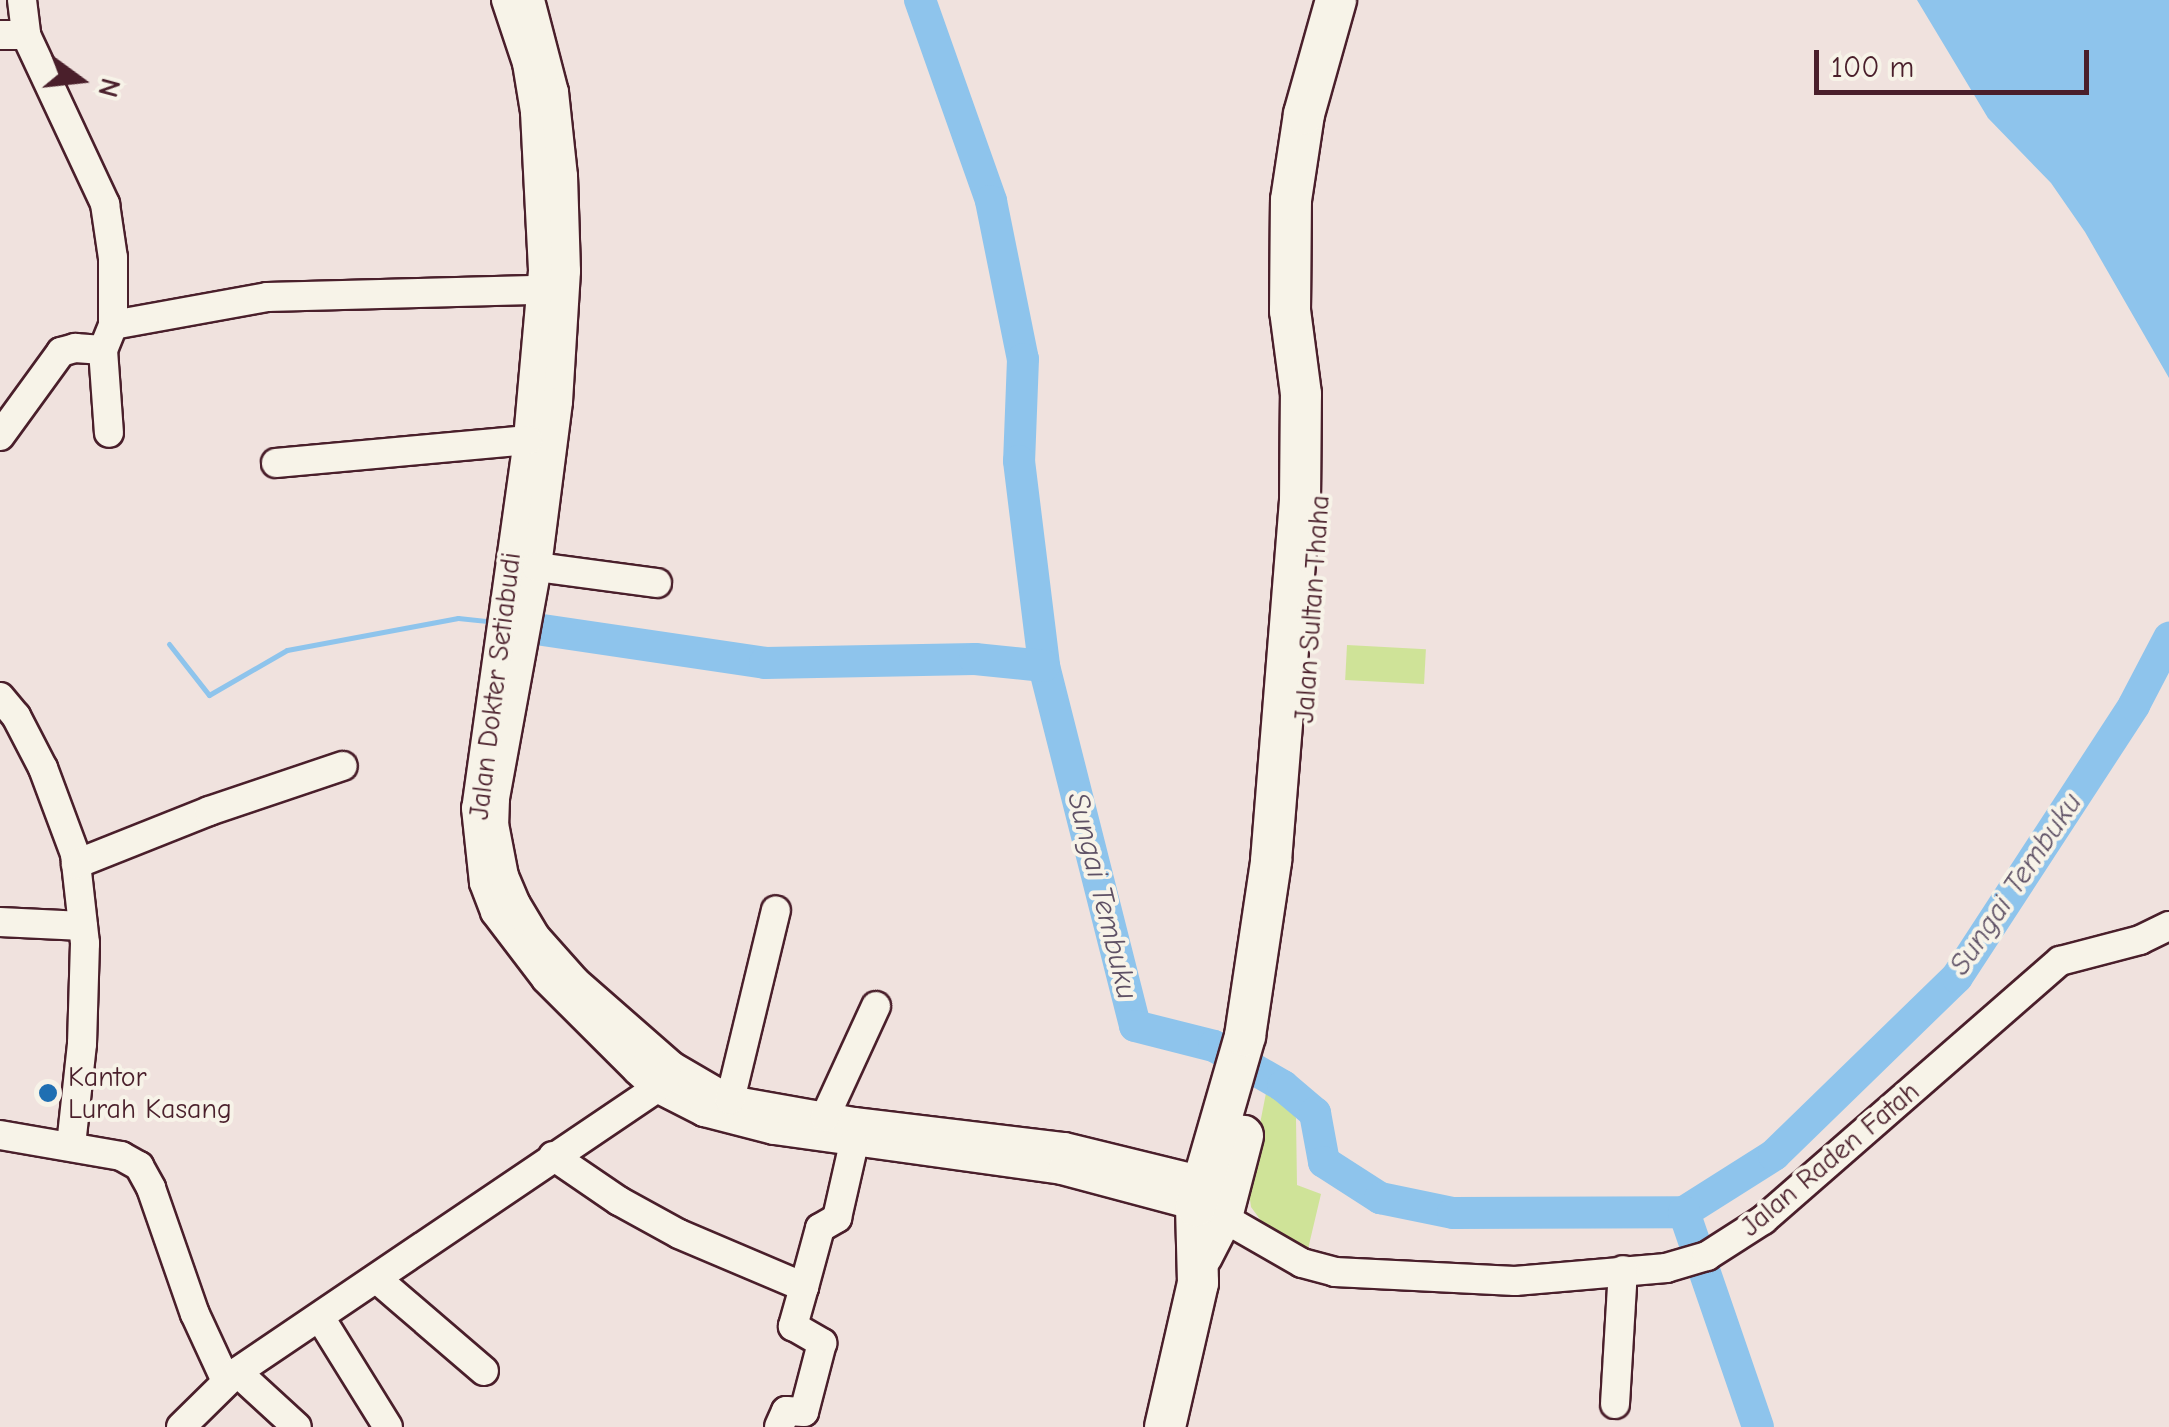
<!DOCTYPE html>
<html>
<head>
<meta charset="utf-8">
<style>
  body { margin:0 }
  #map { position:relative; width:2169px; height:1427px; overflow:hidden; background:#f0e2de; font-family:"Comic Neue",sans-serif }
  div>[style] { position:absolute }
  .green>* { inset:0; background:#cfe398; transform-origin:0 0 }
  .water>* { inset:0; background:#8ec4ec }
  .stream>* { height:5px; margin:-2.5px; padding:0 2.5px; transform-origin:2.5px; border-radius:2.5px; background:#8ec4ec }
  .river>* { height:32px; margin:-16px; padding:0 16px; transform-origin:16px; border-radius:16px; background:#8ec4ec }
  .roads { filter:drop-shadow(2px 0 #4a1f2b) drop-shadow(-2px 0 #4a1f2b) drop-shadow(0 2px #4a1f2b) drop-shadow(0 -2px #4a1f2b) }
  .minor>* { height:28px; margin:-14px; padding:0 14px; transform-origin:14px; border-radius:14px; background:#f7f3e8 }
  .highway>* { height:40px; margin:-20px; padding:0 20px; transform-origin:20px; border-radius:20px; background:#f7f3e8 }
  .dots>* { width:28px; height:28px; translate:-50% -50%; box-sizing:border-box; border:5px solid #f7f3e8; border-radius:50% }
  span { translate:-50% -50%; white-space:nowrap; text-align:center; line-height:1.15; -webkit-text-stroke:8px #f7f3e8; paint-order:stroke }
  .street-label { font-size:28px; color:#4a1f2b }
  .poi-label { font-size:28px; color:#4a1f2b }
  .left { translate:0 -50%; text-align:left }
  .water-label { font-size:30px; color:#5e5165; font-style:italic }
  .north { position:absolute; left:30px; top:30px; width:100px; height:100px; -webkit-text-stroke:8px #f7f3e8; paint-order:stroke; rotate:105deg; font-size:28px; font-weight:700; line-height:40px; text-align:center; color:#4a1f2b }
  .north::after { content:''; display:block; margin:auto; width:35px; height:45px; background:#4a1f2b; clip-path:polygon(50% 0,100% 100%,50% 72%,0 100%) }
  .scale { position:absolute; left:1814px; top:50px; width:275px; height:45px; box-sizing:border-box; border:5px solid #4a1f2b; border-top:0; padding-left:12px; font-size:30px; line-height:35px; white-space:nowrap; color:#4a1f2b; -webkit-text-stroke:8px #f7f3e8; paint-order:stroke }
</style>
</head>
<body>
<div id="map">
  <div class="green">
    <i style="left:1347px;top:645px;width:79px;height:35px;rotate:3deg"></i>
    <i style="clip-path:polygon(1266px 1093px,1283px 1098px,1296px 1118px,1297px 1185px,1321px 1194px,1308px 1249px,1270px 1233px,1251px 1207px,1248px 1185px)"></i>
  </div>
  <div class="water">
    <i style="clip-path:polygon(1917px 0,2169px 0,2169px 378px,2085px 232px,2051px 183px,1988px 118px)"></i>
  </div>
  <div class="stream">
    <i style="left:169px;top:644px;width:65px;rotate:51.9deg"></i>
    <i style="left:209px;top:695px;width:90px;rotate:-30deg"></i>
    <i style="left:287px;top:650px;width:174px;rotate:-10.6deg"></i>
    <i style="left:458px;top:618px;width:37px;rotate:6deg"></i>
  </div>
  <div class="river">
    <i style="left:920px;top:0;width:213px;rotate:70.5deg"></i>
    <i style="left:991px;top:201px;width:161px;rotate:78.6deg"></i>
    <i style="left:1023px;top:359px;width:102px;rotate:92.2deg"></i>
    <i style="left:1019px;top:461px;width:207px;rotate:83deg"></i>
    <i style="left:1044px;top:666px;width:371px;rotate:75.8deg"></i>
    <i style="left:1135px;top:1026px;width:81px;rotate:14.2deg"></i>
    <i style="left:1214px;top:1046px;width:80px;rotate:30.1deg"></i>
    <i style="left:1283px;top:1086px;width:42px;rotate:40.2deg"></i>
    <i style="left:1315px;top:1113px;width:50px;rotate:79.6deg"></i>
    <i style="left:1324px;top:1162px;width:67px;rotate:32.7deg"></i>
    <i style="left:1380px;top:1198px;width:75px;rotate:11.6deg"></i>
    <i style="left:1453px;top:1213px;width:231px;rotate:-0.2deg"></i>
    <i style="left:1684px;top:1212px;width:107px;rotate:-32.3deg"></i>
    <i style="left:1774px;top:1155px;width:255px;rotate:-44.2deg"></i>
    <i style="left:1957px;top:977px;width:325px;rotate:-56.9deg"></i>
    <i style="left:2134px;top:705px;width:76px;rotate:-62.4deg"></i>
    <i style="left:536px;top:629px;width:232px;rotate:8.4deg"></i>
    <i style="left:765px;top:663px;width:210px;rotate:-1.1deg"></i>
    <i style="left:975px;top:659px;width:69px;rotate:5.8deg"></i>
    <i style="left:1684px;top:1212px;width:227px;rotate:71deg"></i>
  </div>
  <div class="roads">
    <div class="minor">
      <i style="left:22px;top:0;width:35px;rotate:83deg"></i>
      <i style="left:26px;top:35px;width:187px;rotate:64.9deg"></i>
      <i style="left:105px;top:204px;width:55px;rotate:81.6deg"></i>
      <i style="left:113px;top:258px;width:67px;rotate:90deg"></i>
      <i style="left:506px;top:0;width:66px;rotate:71.6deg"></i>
      <i style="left:527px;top:63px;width:50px;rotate:80.7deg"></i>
      <i style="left:535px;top:112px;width:159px;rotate:87.1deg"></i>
      <i style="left:543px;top:271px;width:170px;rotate:95.1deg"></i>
      <i style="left:528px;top:440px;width:372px;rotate:98deg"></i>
      <i style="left:476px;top:808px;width:75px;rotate:83.9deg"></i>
      <i style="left:484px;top:883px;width:31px;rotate:69deg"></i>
      <i style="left:495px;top:912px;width:84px;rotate:52.7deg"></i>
      <i style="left:546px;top:979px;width:129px;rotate:45deg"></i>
      <i style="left:637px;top:1070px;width:27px;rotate:42deg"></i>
      <i style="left:657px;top:1088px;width:53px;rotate:27.1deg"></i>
      <i style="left:704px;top:1112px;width:72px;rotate:14.4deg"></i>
      <i style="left:774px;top:1130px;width:291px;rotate:7.9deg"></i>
      <i style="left:1062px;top:1170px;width:139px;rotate:15deg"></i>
      <i style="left:530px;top:0;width:95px;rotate:75.4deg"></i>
      <i style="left:554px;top:92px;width:84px;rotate:83.9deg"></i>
      <i style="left:563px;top:176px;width:95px;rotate:88.2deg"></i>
      <i style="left:566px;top:271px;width:131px;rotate:93.5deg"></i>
      <i style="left:558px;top:402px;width:166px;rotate:97.3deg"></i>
      <i style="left:537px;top:567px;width:236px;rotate:100.3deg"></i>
      <i style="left:495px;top:799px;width:25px;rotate:92deg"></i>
      <i style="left:494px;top:824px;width:53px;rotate:79.1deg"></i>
      <i style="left:504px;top:876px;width:30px;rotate:67deg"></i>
      <i style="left:516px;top:904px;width:39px;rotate:59deg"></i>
      <i style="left:536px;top:937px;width:59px;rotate:48.4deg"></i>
      <i style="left:575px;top:981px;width:129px;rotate:41.2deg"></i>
      <i style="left:672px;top:1066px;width:67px;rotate:30.4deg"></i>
      <i style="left:730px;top:1100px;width:126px;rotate:10.1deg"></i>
      <i style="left:854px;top:1122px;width:212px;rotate:6.8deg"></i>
      <i style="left:1065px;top:1147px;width:142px;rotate:13.8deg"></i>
      <i style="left:0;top:35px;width:26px"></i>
      <i style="left:103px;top:350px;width:83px;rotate:85.9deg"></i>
      <i style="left:0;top:436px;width:104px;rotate:-54deg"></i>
      <i style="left:61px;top:352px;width:15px;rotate:-16deg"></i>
      <i style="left:75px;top:348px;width:28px;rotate:4deg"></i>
      <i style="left:103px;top:350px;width:27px;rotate:-68deg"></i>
      <i style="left:113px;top:325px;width:157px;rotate:-10.3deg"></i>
      <i style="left:267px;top:297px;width:275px;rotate:-1.5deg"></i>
      <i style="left:276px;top:463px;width:253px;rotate:-5.2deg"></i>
      <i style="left:537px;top:567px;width:121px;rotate:7.6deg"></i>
      <i style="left:0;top:697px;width:25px;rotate:50deg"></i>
      <i style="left:16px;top:716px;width:59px;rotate:62.6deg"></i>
      <i style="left:43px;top:768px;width:92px;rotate:69.6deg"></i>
      <i style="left:75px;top:854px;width:90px;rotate:83.6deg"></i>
      <i style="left:85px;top:943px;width:101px;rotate:91.7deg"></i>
      <i style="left:82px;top:1044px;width:103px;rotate:96.2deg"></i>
      <i style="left:76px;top:864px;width:143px;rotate:-21.7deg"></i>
      <i style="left:209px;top:811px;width:141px;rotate:-18.6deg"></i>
      <i style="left:0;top:922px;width:83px;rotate:2.8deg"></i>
      <i style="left:730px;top:1100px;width:195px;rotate:-76.4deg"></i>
      <i style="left:825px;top:1117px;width:122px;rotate:-65.3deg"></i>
      <i style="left:0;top:1135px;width:123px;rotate:9.8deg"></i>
      <i style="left:121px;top:1156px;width:21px;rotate:29deg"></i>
      <i style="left:139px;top:1166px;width:25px;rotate:61deg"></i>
      <i style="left:151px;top:1188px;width:133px;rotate:70.8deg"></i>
      <i style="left:195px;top:1314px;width:74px;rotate:65.2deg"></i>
      <i style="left:553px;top:1156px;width:80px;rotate:34.3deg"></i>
      <i style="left:619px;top:1201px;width:68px;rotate:28.8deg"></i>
      <i style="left:679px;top:1234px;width:136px;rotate:23deg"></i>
      <i style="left:804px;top:1287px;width:41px;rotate:105.8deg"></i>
      <i style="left:793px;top:1326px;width:34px;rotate:30deg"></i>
      <i style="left:822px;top:1343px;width:71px;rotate:104.6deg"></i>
      <i style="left:804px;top:1412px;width:18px;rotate:-177deg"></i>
      <i style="left:786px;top:1411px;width:17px;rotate:114deg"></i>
      <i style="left:1222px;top:1217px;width:92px;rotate:29.9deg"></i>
      <i style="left:1302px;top:1263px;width:34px;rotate:15deg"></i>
      <i style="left:1335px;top:1272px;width:180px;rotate:2.9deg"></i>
      <i style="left:1515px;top:1281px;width:152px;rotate:-4.9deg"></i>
      <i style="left:1666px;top:1268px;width:43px;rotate:-16.3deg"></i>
      <i style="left:1707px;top:1256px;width:67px;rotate:-32.7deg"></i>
      <i style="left:1763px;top:1220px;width:394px;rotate:-41.1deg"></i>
      <i style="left:2060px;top:961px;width:83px;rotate:-14.7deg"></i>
      <i style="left:2140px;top:940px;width:32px;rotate:-26deg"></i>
      <i style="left:377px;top:1279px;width:141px;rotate:40.7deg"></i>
      <i style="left:804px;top:1287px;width:61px;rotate:-74.8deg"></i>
      <i style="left:820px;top:1228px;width:20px;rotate:-30deg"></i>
      <i style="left:837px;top:1218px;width:77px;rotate:-77.2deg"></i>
      <i style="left:321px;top:1319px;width:127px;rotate:58.2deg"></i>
      <i style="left:237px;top:1372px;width:81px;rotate:42.5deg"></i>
      <i style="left:1615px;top:1404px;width:134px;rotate:-86.6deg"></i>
      <i style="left:181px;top:1427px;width:78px;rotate:-44.5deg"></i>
      <i style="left:237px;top:1372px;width:507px;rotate:-34.07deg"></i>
      <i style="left:657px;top:1088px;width:17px;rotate:-54deg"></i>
    </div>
    <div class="highway">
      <i style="left:1202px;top:1256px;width:44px;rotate:-62.9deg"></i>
      <i style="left:1222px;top:1217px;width:84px;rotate:-75.5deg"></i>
      <i style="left:1165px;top:1427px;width:148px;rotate:-77.1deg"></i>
      <i style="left:1198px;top:1283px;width:77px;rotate:-91.5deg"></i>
      <i style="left:1196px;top:1206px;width:177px;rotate:-73.9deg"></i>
      <i style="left:1245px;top:1036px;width:177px;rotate:-81.5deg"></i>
      <i style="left:1271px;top:861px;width:360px;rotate:-85.4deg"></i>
      <i style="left:1300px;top:502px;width:108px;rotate:-89.5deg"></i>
      <i style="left:1301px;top:394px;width:84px;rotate:-97.5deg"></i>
      <i style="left:1290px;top:311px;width:111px;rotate:-89.5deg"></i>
      <i style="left:1291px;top:200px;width:87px;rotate:-81.4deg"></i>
      <i style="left:1304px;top:114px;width:118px;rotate:-74.3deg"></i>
    </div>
  </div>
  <div class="dots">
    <i style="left:48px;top:1093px;background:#1f6fb2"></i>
  </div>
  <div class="street-label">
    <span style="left:1312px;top:609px;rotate:-86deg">Jalan Sultan Thaha</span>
    <span style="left:495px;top:686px;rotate:-83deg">Jalan Dokter Setiabudi</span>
    <span style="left:1830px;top:1159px;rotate:-40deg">Jalan Raden Fatah</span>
  </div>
  <div class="poi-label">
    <span class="left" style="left:68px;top:1093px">Kantor<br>Lurah Kasang</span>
  </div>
  <div class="water-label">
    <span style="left:2016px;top:884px;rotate:-56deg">Sungai Tembuku</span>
    <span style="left:1102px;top:896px;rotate:76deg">Sungai Tembuku</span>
  </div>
  <div class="north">N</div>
  <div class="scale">100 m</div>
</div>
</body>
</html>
